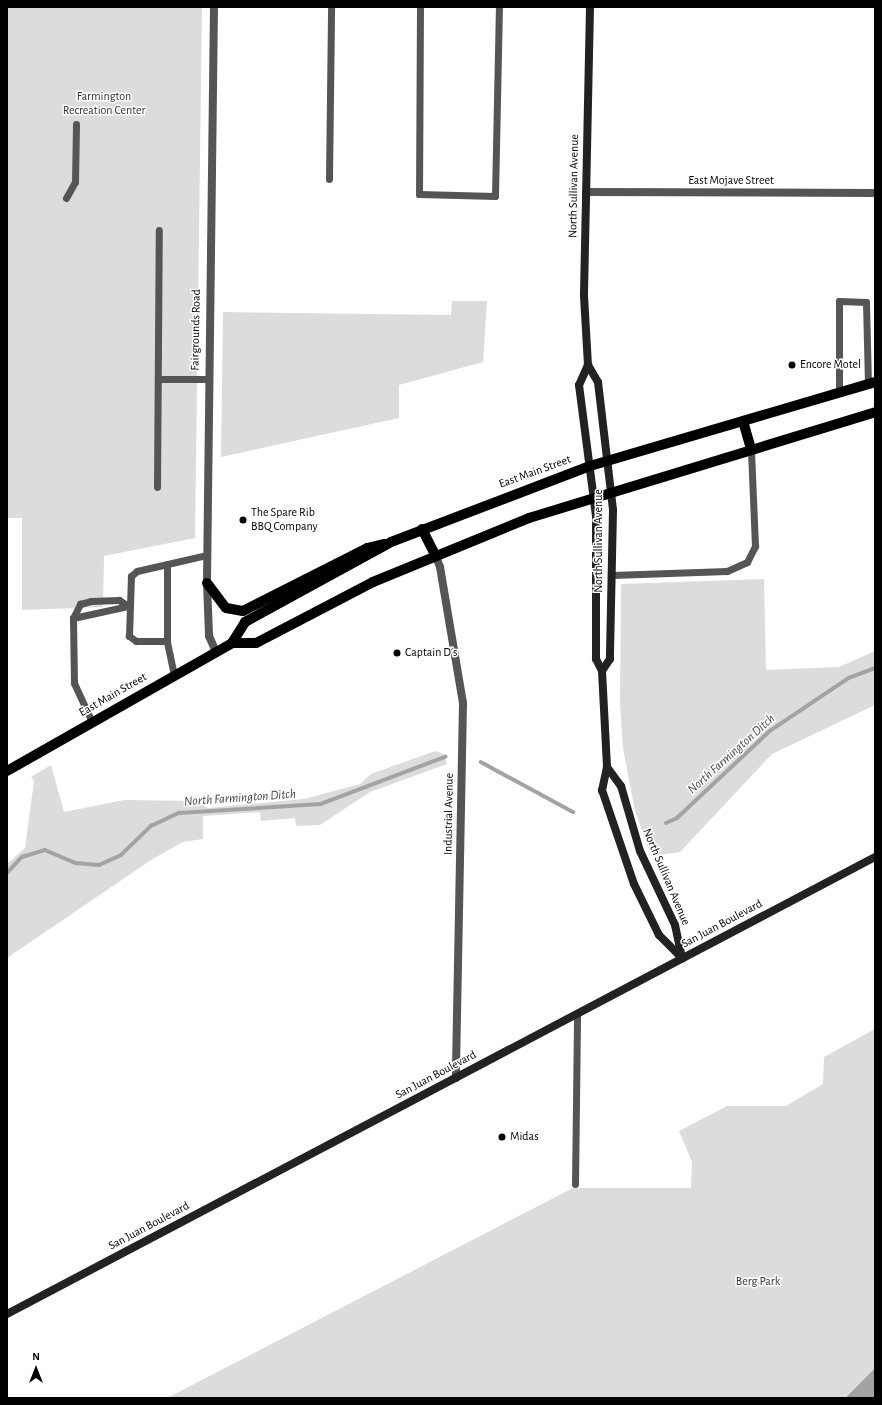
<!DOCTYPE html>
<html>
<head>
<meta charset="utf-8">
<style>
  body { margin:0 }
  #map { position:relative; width:882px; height:1405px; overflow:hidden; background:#fff; font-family:"Alegreya Sans",sans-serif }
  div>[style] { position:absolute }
  .green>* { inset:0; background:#dcdcdc }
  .water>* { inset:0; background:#a3a3a3 }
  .stream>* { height:3.5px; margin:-1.75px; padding:0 1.75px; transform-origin:1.75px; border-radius:1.75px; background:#a3a3a3 }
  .service>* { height:7px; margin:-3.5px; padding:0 3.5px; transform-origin:3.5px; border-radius:3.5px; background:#555 }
  .minor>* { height:8px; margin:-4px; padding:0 4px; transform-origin:4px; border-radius:4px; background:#555 }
  .tertiary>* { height:8px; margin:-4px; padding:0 4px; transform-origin:4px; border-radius:4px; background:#555 }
  .secondary>* { height:8px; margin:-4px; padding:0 4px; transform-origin:4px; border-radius:4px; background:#222 }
  .primary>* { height:10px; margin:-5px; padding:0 5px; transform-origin:5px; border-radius:5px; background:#000 }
  .dots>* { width:11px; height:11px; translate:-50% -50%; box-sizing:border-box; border:2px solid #fff; border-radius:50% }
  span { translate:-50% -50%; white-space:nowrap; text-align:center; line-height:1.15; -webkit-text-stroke:3px #fff; paint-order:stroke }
  .park-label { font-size:12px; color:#333 }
  .street-label { font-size:12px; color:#000 }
  .poi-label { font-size:12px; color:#000 }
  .left { translate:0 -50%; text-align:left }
  .water-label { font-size:13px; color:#444; font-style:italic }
  .frame { position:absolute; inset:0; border:8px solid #000; pointer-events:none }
  .north { position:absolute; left:16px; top:1349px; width:40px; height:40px; -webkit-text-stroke:3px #fff; paint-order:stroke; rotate:0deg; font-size:11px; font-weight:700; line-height:16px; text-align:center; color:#000 }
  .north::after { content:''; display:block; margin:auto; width:14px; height:18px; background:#000; clip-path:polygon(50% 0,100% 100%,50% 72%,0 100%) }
</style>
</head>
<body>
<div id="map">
  <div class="green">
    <i style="clip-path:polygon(7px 7px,202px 7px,195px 538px,104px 556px,103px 607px,22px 610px,22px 518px,7px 518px)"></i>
    <i style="clip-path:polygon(452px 301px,487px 301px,483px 362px,399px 385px,399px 418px,221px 457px,223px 312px,451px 315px)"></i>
    <i style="clip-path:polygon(764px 579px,766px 670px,839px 667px,875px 651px,875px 705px,772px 754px,680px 852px,651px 856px,635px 811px,623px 748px,620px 703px,621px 584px)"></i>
    <i style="clip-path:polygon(435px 751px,444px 754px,447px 764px,370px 792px,320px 825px,296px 826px,295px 818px,261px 821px,260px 812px,203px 816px,203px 839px,183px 842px,151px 860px,7px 958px,7px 864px,25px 848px,34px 781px,31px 777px,51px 765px,64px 812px,124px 800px,196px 801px,208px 808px,304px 799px,360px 784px,371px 774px)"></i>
    <i style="clip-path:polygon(875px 1029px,875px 1368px,844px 1398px,167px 1398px,573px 1188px,691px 1188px,692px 1162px,679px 1131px,727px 1106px,786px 1106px,823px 1084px,824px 1057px)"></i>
  </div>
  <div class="water">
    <i style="clip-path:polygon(875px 1368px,875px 1398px,845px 1398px)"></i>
  </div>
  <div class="stream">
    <i style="left:481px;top:762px;width:105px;rotate:28.5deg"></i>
    <i style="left:666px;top:823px;width:12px;rotate:-24deg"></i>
    <i style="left:677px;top:818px;width:127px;rotate:-43.1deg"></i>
    <i style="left:770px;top:731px;width:95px;rotate:-33.9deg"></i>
    <i style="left:849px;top:678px;width:28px;rotate:-21deg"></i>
    <i style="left:7px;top:873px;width:22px;rotate:-47deg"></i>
    <i style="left:22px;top:857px;width:24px;rotate:-17deg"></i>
    <i style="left:45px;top:850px;width:34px;rotate:23deg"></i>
    <i style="left:76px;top:863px;width:23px;rotate:5deg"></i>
    <i style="left:99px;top:865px;width:24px;rotate:-24deg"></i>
    <i style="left:121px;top:855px;width:42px;rotate:-44deg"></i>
    <i style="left:151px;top:826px;width:31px;rotate:-25deg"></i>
    <i style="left:179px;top:813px;width:142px;rotate:-3.6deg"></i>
    <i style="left:321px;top:804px;width:133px;rotate:-20.8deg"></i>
  </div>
  <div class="service">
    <i style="left:420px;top:7px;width:187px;rotate:90.3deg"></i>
    <i style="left:419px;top:194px;width:76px;rotate:1.5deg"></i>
    <i style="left:495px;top:196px;width:189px;rotate:-88.8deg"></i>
    <i style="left:329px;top:179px;width:172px;rotate:-89.3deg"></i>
    <i style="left:66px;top:198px;width:18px;rotate:-61deg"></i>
    <i style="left:75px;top:182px;width:58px;rotate:-89deg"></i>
    <i style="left:158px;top:379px;width:49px"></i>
    <i style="left:839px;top:392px;width:91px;rotate:-90deg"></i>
    <i style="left:839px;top:301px;width:27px;rotate:2deg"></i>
    <i style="left:866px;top:302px;width:81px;rotate:88.6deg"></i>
    <i style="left:157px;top:487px;width:257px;rotate:-89.6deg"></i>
    <i style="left:167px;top:564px;width:77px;rotate:90deg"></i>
    <i style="left:612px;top:575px;width:115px;rotate:-2deg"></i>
    <i style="left:727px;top:571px;width:22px;rotate:-24deg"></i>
    <i style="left:747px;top:562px;width:18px;rotate:-63deg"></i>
    <i style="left:755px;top:546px;width:97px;rotate:-92.4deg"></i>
    <i style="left:73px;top:618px;width:16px;rotate:-63deg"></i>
    <i style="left:80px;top:604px;width:11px;rotate:-15deg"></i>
    <i style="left:91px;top:601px;width:28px;rotate:-2deg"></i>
    <i style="left:119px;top:600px;width:11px;rotate:34deg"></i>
    <i style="left:174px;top:675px;width:35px;rotate:-102deg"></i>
    <i style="left:167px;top:641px;width:31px;rotate:180deg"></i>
    <i style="left:136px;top:641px;width:9px;rotate:-144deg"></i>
    <i style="left:129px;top:636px;width:60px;rotate:-88.1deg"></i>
    <i style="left:131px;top:576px;width:8px;rotate:-40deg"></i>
    <i style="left:137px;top:571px;width:72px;rotate:-12.9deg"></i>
    <i style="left:92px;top:722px;width:43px;rotate:-114.8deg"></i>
    <i style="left:74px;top:683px;width:65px;rotate:-90.9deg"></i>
    <i style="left:73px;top:618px;width:56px;rotate:-12.3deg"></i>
    <i style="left:575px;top:1184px;width:170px;rotate:-89.3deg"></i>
  </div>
  <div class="minor">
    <i style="left:586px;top:192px;width:289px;rotate:0.2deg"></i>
    <i style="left:435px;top:554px;width:14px;rotate:69deg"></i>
    <i style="left:440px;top:567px;width:138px;rotate:80.4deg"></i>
    <i style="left:463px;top:703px;width:375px;rotate:91.1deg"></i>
  </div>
  <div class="tertiary">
    <i style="left:214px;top:7px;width:576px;rotate:90.7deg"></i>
    <i style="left:207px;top:583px;width:53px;rotate:87.8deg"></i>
    <i style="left:209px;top:636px;width:17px;rotate:66deg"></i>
  </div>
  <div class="secondary">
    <i style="left:590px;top:7px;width:289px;rotate:91.2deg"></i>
    <i style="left:584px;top:296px;width:69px;rotate:86.7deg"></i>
    <i style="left:588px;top:365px;width:22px;rotate:114deg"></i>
    <i style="left:579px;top:385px;width:132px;rotate:82.6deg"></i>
    <i style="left:596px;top:516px;width:143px;rotate:90deg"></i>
    <i style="left:596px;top:659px;width:13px;rotate:63deg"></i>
    <i style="left:602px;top:671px;width:96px;rotate:87deg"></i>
    <i style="left:607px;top:767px;width:24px;rotate:102deg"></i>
    <i style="left:602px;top:790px;width:99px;rotate:71.2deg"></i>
    <i style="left:634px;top:884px;width:57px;rotate:63.9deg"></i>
    <i style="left:659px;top:935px;width:33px;rotate:45deg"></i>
    <i style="left:588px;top:365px;width:20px;rotate:60deg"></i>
    <i style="left:598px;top:382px;width:129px;rotate:83.3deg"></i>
    <i style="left:613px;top:510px;width:149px;rotate:91.2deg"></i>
    <i style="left:610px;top:659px;width:14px;rotate:124deg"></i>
    <i style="left:607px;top:767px;width:24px;rotate:54deg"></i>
    <i style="left:621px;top:786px;width:68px;rotate:73.7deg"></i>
    <i style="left:640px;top:851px;width:82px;rotate:64.7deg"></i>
    <i style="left:675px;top:925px;width:34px;rotate:78deg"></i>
    <i style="left:7px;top:1314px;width:981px;rotate:-27.77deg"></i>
  </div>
  <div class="primary">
    <i style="left:743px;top:421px;width:29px;rotate:74deg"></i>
    <i style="left:422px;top:529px;width:28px;rotate:63deg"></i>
    <i style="left:207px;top:583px;width:31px;rotate:53deg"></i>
    <i style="left:226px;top:608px;width:17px;rotate:10deg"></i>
    <i style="left:243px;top:611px;width:139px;rotate:-26.9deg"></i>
    <i style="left:367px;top:548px;width:18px;rotate:-13deg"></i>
    <i style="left:232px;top:643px;width:24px"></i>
    <i style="left:256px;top:643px;width:132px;rotate:-27.5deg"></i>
    <i style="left:373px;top:582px;width:169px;rotate:-22.3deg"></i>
    <i style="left:529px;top:518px;width:362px;rotate:-17deg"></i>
    <i style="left:7px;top:771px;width:259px;rotate:-29.6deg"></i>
    <i style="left:232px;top:643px;width:25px;rotate:-58deg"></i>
    <i style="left:245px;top:622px;width:166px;rotate:-28.7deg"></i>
    <i style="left:391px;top:542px;width:213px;rotate:-20.9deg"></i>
    <i style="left:590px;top:466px;width:297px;rotate:-16.4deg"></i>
  </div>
  <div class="dots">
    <i style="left:792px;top:365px;background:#000"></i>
    <i style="left:243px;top:520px;background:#000"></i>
    <i style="left:397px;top:653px;background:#000"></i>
    <i style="left:502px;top:1137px;background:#000"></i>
  </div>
  <div class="park-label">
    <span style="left:104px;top:104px">Farmington<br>Recreation Center</span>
    <span style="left:758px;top:1282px">Berg Park</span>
  </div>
  <div class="street-label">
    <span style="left:731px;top:181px">East Mojave Street</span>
    <span style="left:574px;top:186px;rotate:-89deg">North Sullivan Avenue</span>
    <span style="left:196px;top:330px;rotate:-89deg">Fairgrounds Road</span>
    <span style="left:535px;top:472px;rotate:-20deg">East Main Street</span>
    <span style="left:599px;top:541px;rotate:-90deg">North Sullivan Avenue</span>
    <span style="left:113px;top:695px;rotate:-30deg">East Main Street</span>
    <span style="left:449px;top:814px;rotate:-89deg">Industrial Avenue</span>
    <span style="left:666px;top:877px;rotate:67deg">North Sullivan Avenue</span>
    <span style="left:722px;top:924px;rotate:-28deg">San Juan Boulevard</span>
    <span style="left:436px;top:1075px;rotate:-28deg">San Juan Boulevard</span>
    <span style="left:149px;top:1226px;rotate:-28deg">San Juan Boulevard</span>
  </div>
  <div class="poi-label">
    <span class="left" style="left:800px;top:365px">Encore Motel</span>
    <span class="left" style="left:251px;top:520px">The Spare Rib<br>BBQ Company</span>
    <span class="left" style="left:405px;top:653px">Captain D's</span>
    <span class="left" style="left:510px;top:1137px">Midas</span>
  </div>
  <div class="water-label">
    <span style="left:732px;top:755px;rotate:-42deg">North Farmington Ditch</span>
    <span style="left:240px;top:799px;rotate:-4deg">North Farmington Ditch</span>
  </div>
  <div class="frame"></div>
  <div class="north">N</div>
</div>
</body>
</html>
